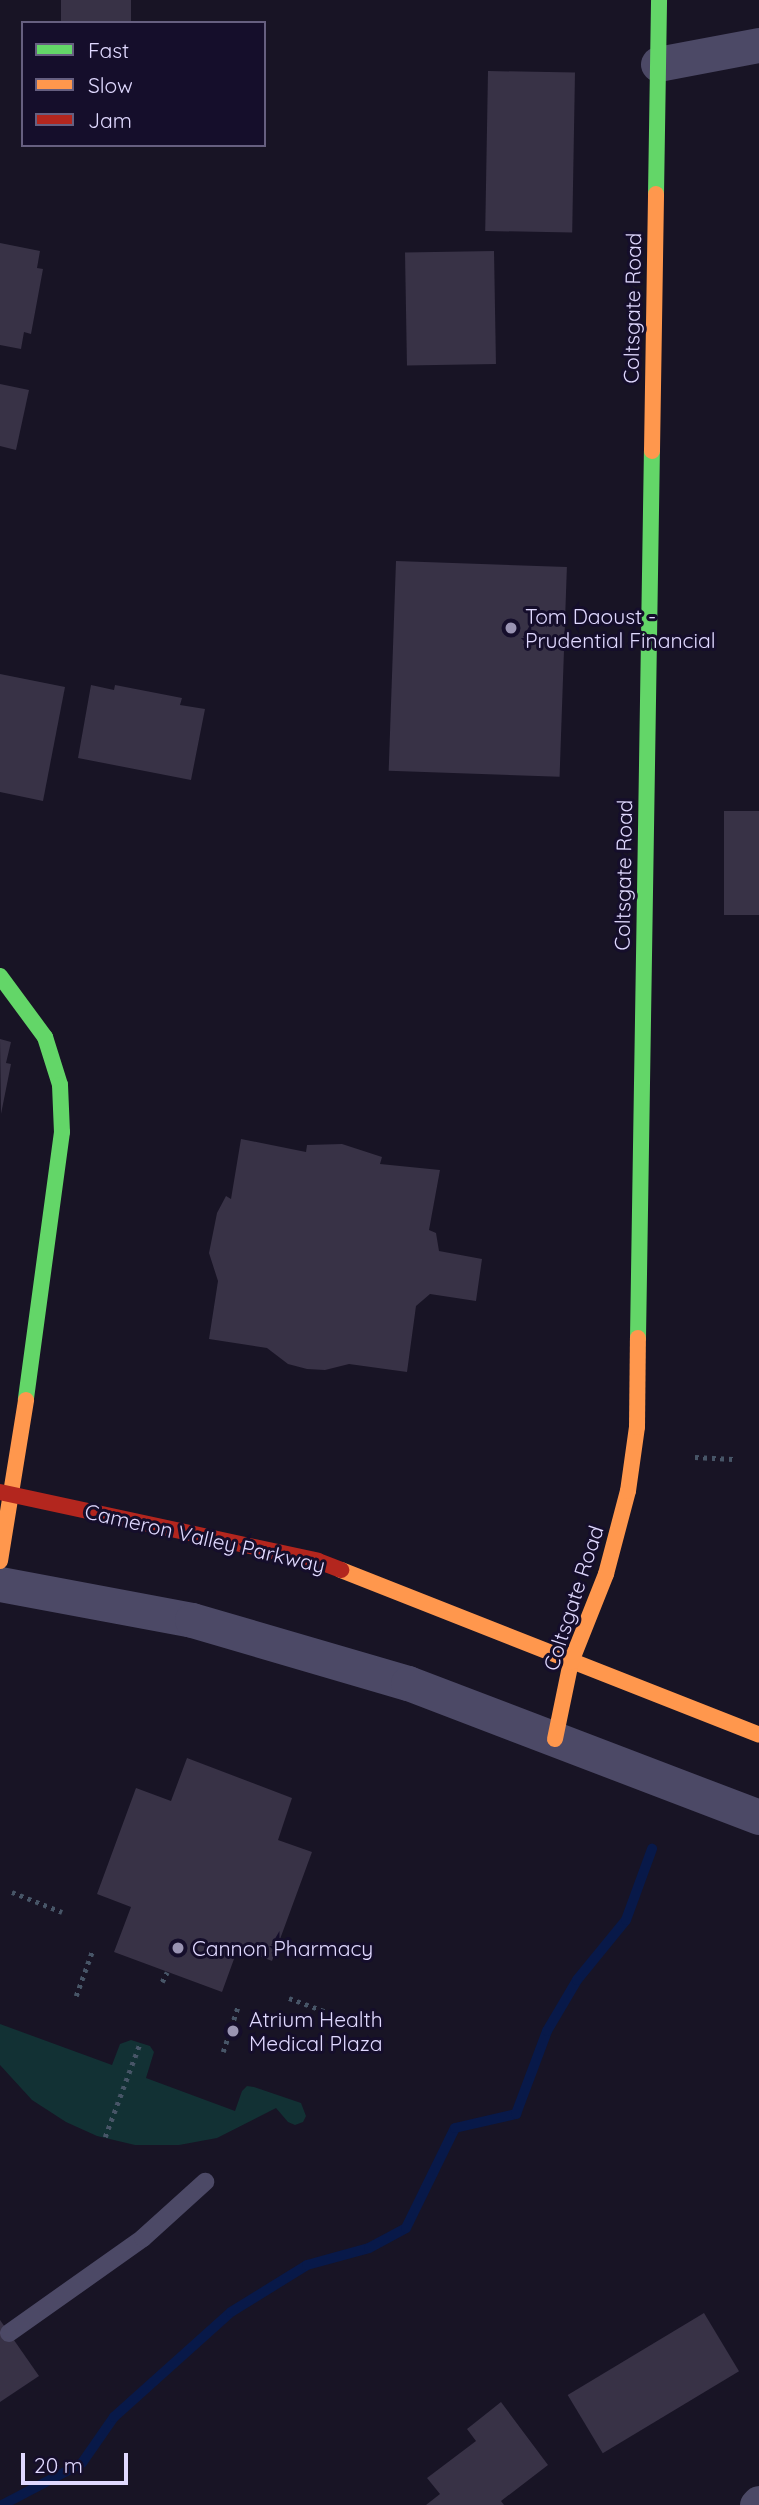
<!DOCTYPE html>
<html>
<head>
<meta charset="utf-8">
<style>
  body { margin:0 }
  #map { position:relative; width:759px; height:2505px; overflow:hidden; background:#181425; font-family:Quicksand,sans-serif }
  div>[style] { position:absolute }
  .green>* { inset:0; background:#123134 }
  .stream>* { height:10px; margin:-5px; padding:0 5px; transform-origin:5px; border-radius:5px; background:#081949 }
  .building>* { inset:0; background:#383246; transform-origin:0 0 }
  .path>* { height:4.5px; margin-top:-2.25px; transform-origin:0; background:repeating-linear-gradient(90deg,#475567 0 3.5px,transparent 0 8.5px) }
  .lane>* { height:18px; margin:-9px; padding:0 9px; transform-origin:9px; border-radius:9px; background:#4c4966 }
  .street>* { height:35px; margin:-17.5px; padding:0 17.5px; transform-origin:17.5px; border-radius:17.5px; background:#4c4966 }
  .fast>* { height:16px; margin:-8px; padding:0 8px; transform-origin:8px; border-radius:8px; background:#63d668 }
  .slow>* { height:16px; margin:-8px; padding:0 8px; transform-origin:8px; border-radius:8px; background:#ff974d }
  .jam>* { height:16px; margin:-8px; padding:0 8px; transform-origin:8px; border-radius:8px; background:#b3261e }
  .dots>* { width:19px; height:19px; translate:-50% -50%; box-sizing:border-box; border:4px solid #150e2b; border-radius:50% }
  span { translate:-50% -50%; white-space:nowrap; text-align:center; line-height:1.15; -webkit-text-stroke:6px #150e2b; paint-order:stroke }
  .street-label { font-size:21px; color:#e0d9ff }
  .poi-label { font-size:21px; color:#e0d9ff }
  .left { translate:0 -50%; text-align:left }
  .legend { position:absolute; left:21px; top:21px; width:245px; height:126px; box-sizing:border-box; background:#150e2b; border:2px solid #665f80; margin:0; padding:9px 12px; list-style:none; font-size:21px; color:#e0d9ff }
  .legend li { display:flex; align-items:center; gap:14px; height:35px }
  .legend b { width:35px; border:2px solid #665f80 }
  .scale { position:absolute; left:21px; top:2453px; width:107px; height:32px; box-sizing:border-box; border:4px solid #e0d9ff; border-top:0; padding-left:9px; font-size:21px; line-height:24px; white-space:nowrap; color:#e0d9ff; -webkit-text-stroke:5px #150e2b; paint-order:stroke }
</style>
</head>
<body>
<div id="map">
  <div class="green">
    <i style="clip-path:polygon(0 2024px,112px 2065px,120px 2044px,131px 2040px,150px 2046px,154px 2052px,146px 2078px,235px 2111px,242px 2091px,247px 2086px,254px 2087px,301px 2103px,306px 2116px,303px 2122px,295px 2125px,288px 2122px,276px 2108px,217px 2138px,179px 2145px,135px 2145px,97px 2136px,66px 2122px,32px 2100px,0 2065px)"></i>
  </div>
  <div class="stream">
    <i style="left:2px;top:2505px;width:90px;rotate:-27.7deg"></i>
    <i style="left:82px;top:2463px;width:56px;rotate:-55.2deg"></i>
    <i style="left:114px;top:2417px;width:157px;rotate:-41.9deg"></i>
    <i style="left:231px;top:2312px;width:89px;rotate:-31.7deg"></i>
    <i style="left:307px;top:2265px;width:64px;rotate:-15.3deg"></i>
    <i style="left:369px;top:2248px;width:42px;rotate:-28.4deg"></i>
    <i style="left:406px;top:2228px;width:111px;rotate:-63.9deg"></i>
    <i style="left:455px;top:2128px;width:63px;rotate:-12.9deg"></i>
    <i style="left:516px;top:2114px;width:89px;rotate:-69.5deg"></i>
    <i style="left:547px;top:2031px;width:59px;rotate:-59.5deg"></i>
    <i style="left:577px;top:1980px;width:77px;rotate:-50.8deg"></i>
    <i style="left:626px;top:1920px;width:76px;rotate:-69.9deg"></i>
  </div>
  <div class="building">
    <i style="left:61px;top:0;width:70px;height:23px"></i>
    <i style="left:488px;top:71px;width:87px;height:160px;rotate:1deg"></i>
    <i style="clip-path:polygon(0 243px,40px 251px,37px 268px,43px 269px,31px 334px,24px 332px,21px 349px,0 345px)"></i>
    <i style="left:494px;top:251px;width:113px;height:89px;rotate:89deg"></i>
    <i style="clip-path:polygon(0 384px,29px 390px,16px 450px,0 446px)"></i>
    <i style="left:396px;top:561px;width:171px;height:210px;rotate:2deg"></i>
    <i style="clip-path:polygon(0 674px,65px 687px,43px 801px,0 792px)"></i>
    <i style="clip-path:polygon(91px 685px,114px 690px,115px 685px,182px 698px,180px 705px,205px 709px,191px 780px,78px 758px)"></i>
    <i style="left:759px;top:811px;width:104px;height:35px;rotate:90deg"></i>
    <i style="clip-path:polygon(0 1039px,11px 1042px,6px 1063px,11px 1064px,1px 1114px)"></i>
    <i style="clip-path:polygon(241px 1139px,306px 1152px,307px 1145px,342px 1144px,382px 1157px,380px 1164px,440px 1170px,429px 1230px,436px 1233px,439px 1251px,482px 1259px,476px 1301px,430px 1294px,416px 1306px,407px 1372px,349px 1364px,325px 1370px,307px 1369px,288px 1364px,267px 1348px,209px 1339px,218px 1281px,209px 1253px,217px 1213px,226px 1196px,231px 1199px)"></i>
    <i style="clip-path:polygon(187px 1758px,292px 1798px,278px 1840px,312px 1852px,272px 1961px,238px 1948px,222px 1992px,114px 1952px,131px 1907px,97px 1894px,136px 1788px,171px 1801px)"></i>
    <i style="left:704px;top:2313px;width:68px;height:159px;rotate:59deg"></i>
    <i style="clip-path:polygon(0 2320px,39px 2376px,0 2402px)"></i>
    <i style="clip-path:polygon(501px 2402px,548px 2465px,501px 2501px,504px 2505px,426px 2505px,440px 2494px,427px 2478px,476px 2441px,467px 2429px)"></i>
  </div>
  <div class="path">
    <i style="left:695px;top:1457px;width:38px;rotate:3deg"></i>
    <i style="left:12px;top:1892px;width:54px;rotate:21.8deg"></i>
    <i style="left:162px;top:1982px;width:11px;rotate:-63deg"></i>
    <i style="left:76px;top:1996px;width:50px;rotate:-70.1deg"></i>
    <i style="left:289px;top:1998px;width:49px;rotate:20.3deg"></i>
    <i style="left:223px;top:2052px;width:48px;rotate:-71.9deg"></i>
    <i style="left:105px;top:2137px;width:100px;rotate:-69.6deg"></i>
  </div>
  <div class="lane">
    <i style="left:9px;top:2333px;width:164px;rotate:-35.3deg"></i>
    <i style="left:143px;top:2238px;width:84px;rotate:-42.1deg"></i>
  </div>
  <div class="street">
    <i style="left:658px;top:64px;width:103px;rotate:-10.7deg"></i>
    <i style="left:0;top:1584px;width:195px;rotate:10.6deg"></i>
    <i style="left:192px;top:1620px;width:225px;rotate:16.3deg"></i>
    <i style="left:408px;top:1683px;width:376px;rotate:20.9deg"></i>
    <i style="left:757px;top:2505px;width:3px;rotate:-45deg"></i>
  </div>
  <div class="fast">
    <i style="left:656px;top:194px;width:194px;rotate:-89.1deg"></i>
    <i style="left:0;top:976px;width:76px;rotate:53.6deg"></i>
    <i style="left:45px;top:1037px;width:50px;rotate:72.6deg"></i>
    <i style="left:60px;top:1085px;width:47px;rotate:87.6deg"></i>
    <i style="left:62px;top:1132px;width:270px;rotate:97.7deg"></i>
    <i style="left:638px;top:1338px;width:887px;rotate:-89.1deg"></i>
  </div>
  <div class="slow">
    <i style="left:652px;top:451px;width:257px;rotate:-89.1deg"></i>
    <i style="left:0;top:1561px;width:163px;rotate:-80.8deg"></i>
    <i style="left:341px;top:1570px;width:449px;rotate:21.5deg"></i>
    <i style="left:555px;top:1739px;width:79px;rotate:-78.3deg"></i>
    <i style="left:571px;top:1662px;width:95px;rotate:-68.3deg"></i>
    <i style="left:606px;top:1574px;width:86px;rotate:-75.2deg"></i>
    <i style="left:628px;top:1491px;width:65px;rotate:-82deg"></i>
    <i style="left:637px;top:1427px;width:89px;rotate:-89.4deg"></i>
  </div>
  <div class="jam">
    <i style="left:0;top:1492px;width:325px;rotate:12.2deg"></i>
    <i style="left:318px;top:1561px;width:25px;rotate:21deg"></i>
  </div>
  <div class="dots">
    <i style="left:511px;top:628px;background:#9a94b3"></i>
    <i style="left:178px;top:1948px;background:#9a94b3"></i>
    <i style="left:233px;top:2031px;background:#9a94b3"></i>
  </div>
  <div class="street-label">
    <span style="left:632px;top:308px;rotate:-89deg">Coltsgate Road</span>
    <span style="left:623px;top:875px;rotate:-89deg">Coltsgate Road</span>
    <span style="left:205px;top:1538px;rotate:13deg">Cameron Valley Parkway</span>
    <span style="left:573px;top:1598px;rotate:-72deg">Coltsgate Road</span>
  </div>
  <div class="poi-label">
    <span class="left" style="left:525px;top:628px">Tom Daoust -<br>Prudential Financial</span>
    <span class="left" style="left:192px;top:1948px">Cannon Pharmacy</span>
    <span class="left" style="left:249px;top:2031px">Atrium Health<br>Medical Plaza</span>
  </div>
  <ul class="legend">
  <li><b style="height:9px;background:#63d668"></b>Fast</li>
  <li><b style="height:9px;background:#ff974d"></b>Slow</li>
  <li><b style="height:9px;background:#b3261e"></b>Jam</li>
  </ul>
  <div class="scale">20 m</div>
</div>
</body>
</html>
